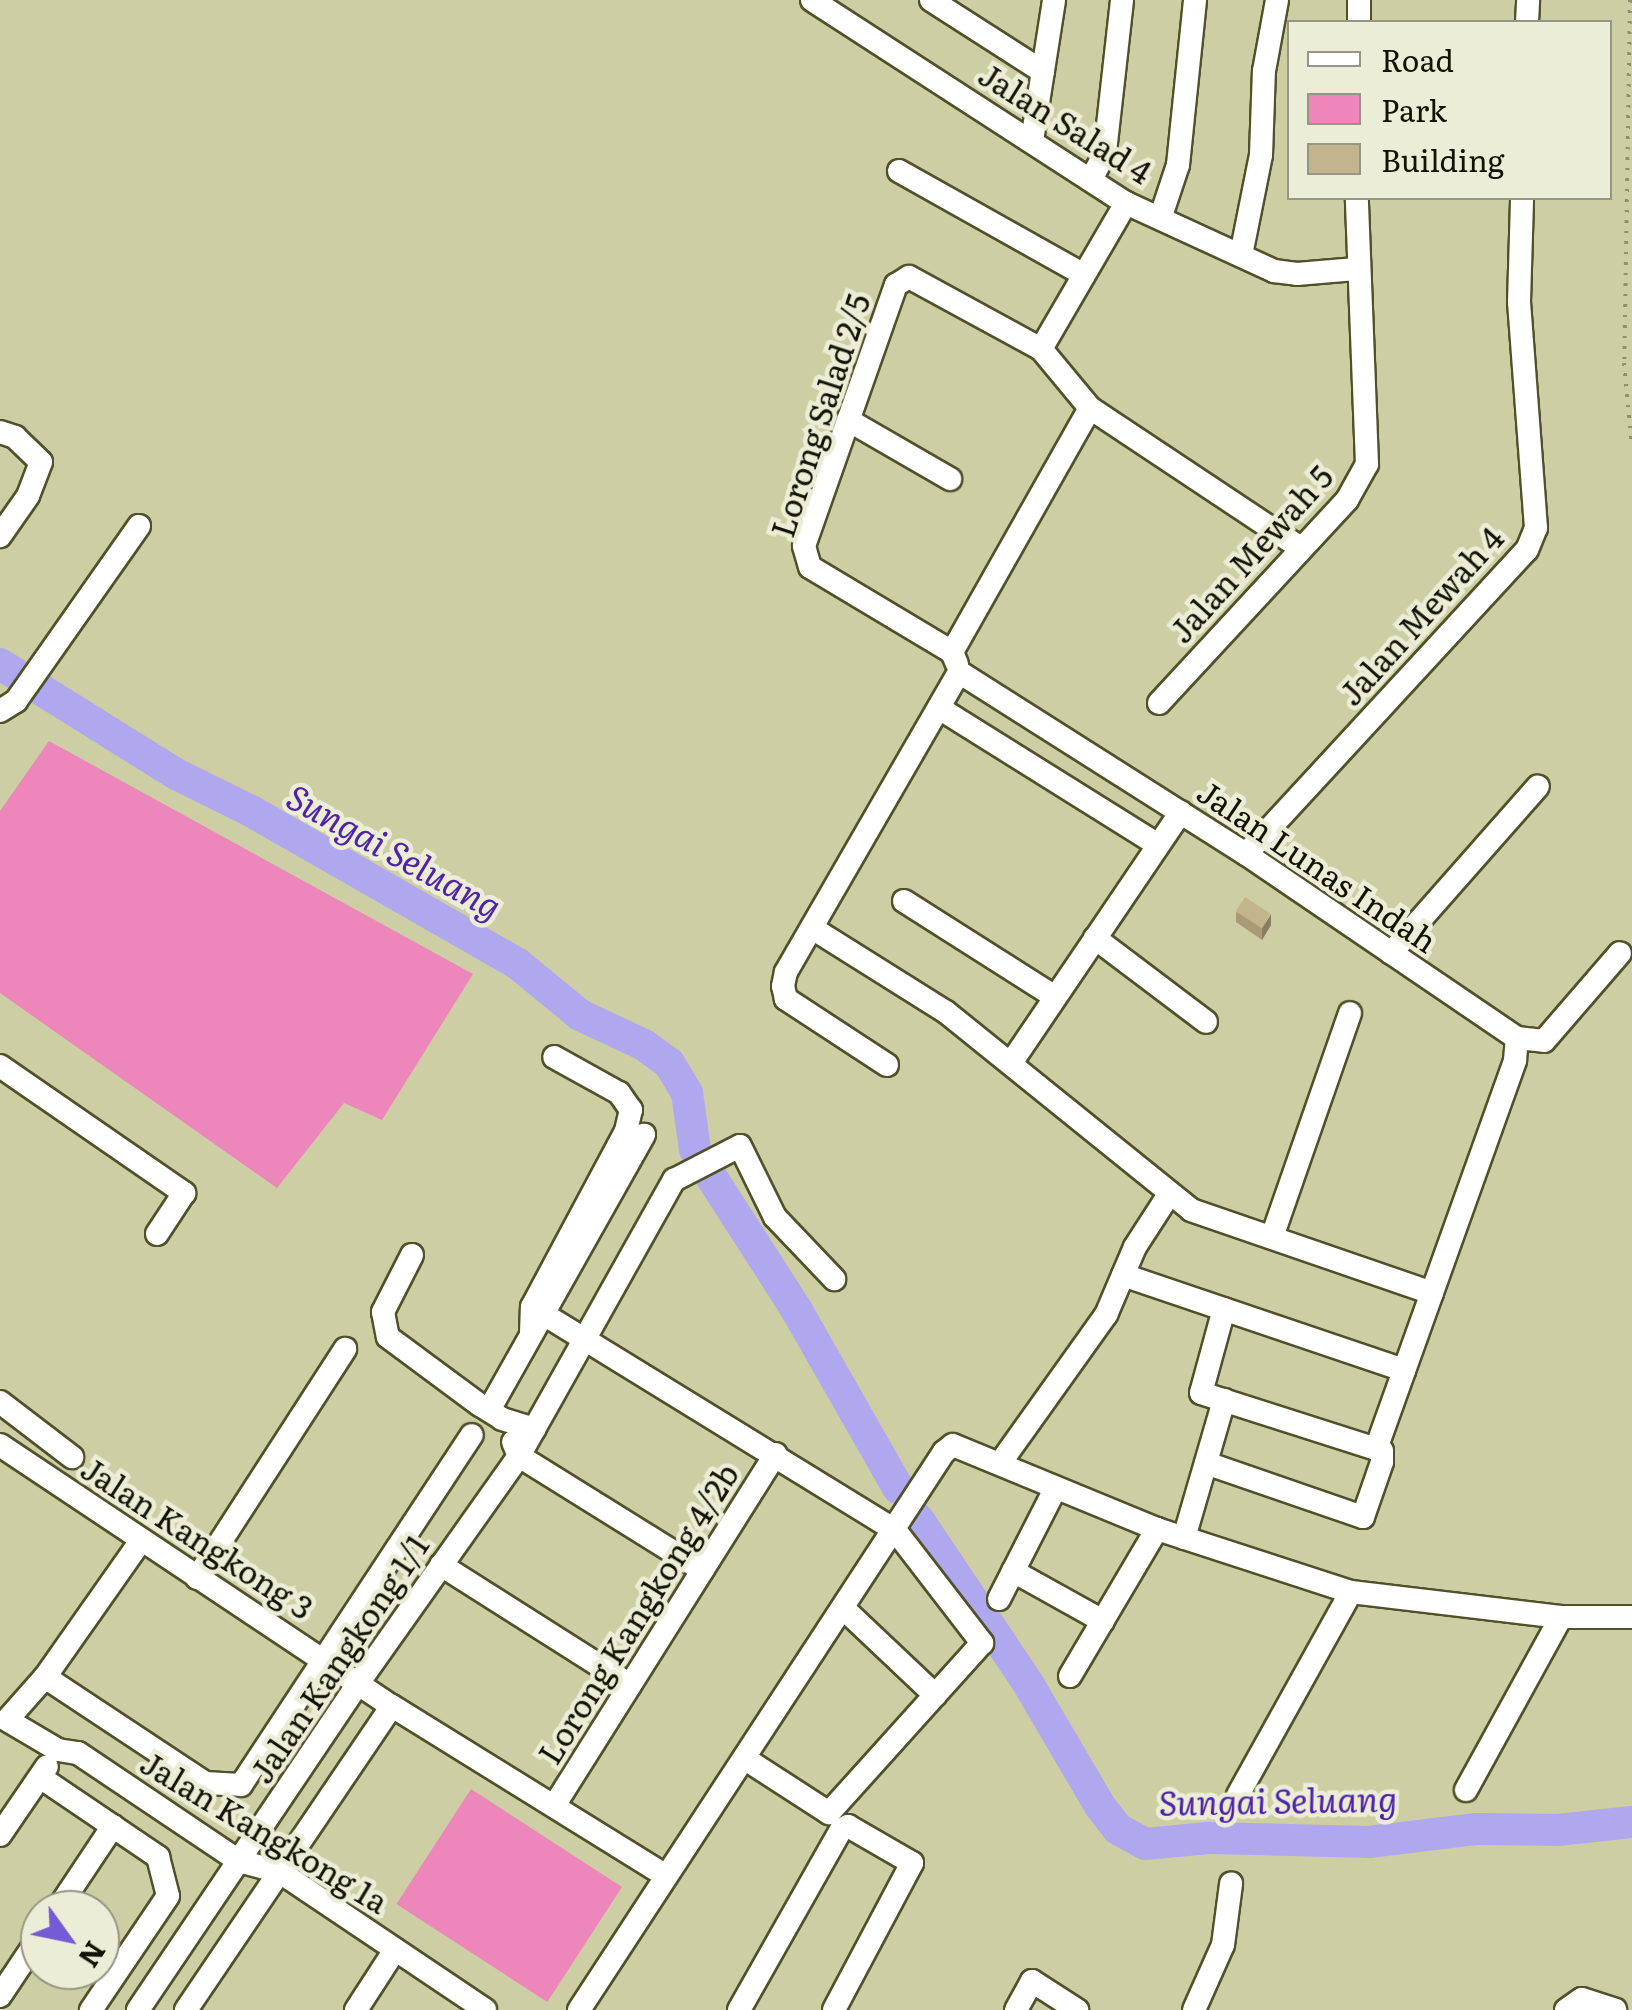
<!DOCTYPE html>
<html>
<head>
<meta charset="utf-8">
<style>
  body { margin:0 }
  #map { position:relative; width:1632px; height:2010px; overflow:hidden; background:#cdcea3; font-family:Literata,serif }
  div>[style] { position:absolute }
  .green>* { inset:0; background:#ed87bb; transform-origin:0 0 }
  .river>* { height:32px; margin:-16px; padding:0 16px; transform-origin:16px; border-radius:16px; background:#b0a8ef }
  .path>* { height:4px; margin-top:-2px; transform-origin:0; background:repeating-linear-gradient(90deg,#8f906e 0 2.5px,transparent 0 10.5px) }
  .roads { filter:drop-shadow(2px 0 #50512a) drop-shadow(-2px 0 #50512a) drop-shadow(0 2px #50512a) drop-shadow(0 -2px #50512a) }
  .minor>* { height:22px; margin:-11px; padding:0 11px; transform-origin:11px; border-radius:11px; background:#fff }
  .wall>* { inset:0; background:#a99b78 }
  .shaded-wall>* { inset:0; background:#897e61 }
  .building>* { inset:0; background:#c4b48b; transform-origin:0 0 }
  span { translate:-50% -50%; white-space:nowrap; text-align:center; line-height:1.15; -webkit-text-stroke:9px #ecedd7; paint-order:stroke }
  .street-label { font-size:32px; color:#131304 }
  .water-label { font-size:35px; color:#4e22ab; font-style:italic }
  .legend { position:absolute; left:1287px; top:20px; width:325px; height:180px; box-sizing:border-box; background:#ecedd7; border:2px solid #959683; margin:0; padding:12px 18px; list-style:none; font-size:30px; color:#131304 }
  .legend li { display:flex; align-items:center; gap:20px; height:50px }
  .legend b { width:50px; border:2px solid #959683 }
  .north { position:absolute; left:20px; top:1890px; width:100px; height:100px; box-sizing:border-box; background:#ecedd7; border:2px solid #959683; border-radius:50%; rotate:123deg; font-size:28px; font-weight:700; line-height:40px; text-align:center; color:#131304 }
  .north::after { content:''; display:block; margin:auto; width:35px; height:45px; background:#755bd6; clip-path:polygon(50% 0,100% 100%,50% 72%,0 100%) }
</style>
</head>
<body>
<div id="map">
  <div class="green">
    <i style="clip-path:polygon(49px 741px,473px 974px,382px 1120px,344px 1103px,277px 1188px,0 993px,0 811px)"></i>
    <i style="left:471px;top:1789px;width:180px;height:137px;rotate:33deg"></i>
  </div>
  <div class="river">
    <i style="left:0;top:664px;width:208px;rotate:32deg"></i>
    <i style="left:176px;top:774px;width:84px;rotate:26.3deg"></i>
    <i style="left:251px;top:811px;width:308px;rotate:29.8deg"></i>
    <i style="left:518px;top:964px;width:80px;rotate:39.4deg"></i>
    <i style="left:580px;top:1015px;width:71px;rotate:25.1deg"></i>
    <i style="left:644px;top:1045px;width:31px;rotate:36deg"></i>
    <i style="left:669px;top:1063px;width:35px;rotate:59deg"></i>
    <i style="left:687px;top:1093px;width:57px;rotate:81.9deg"></i>
    <i style="left:712px;top:1178px;width:156px;rotate:57.3deg"></i>
    <i style="left:796px;top:1309px;width:206px;rotate:60.3deg"></i>
    <i style="left:918px;top:1519px;width:200px;rotate:56.2deg"></i>
    <i style="left:1029px;top:1685px;width:140px;rotate:59.6deg"></i>
    <i style="left:1100px;top:1806px;width:29px;rotate:52deg"></i>
    <i style="left:1118px;top:1829px;width:31px;rotate:29deg"></i>
    <i style="left:1145px;top:1844px;width:64px;rotate:-5.4deg"></i>
    <i style="left:1209px;top:1838px;width:160px;rotate:1.4deg"></i>
    <i style="left:1369px;top:1842px;width:109px;rotate:-6.9deg"></i>
    <i style="left:1477px;top:1829px;width:81px;rotate:0.7deg"></i>
    <i style="left:1558px;top:1830px;width:74px;rotate:-6.2deg"></i>
  </div>
  <div class="path">
    <i style="left:1630px;top:0;width:363px;rotate:90.9deg"></i>
    <i style="left:1624px;top:363px;width:84px;rotate:84.6deg"></i>
  </div>
  <div class="roads">
    <div class="minor">
      <i style="left:812px;top:0;width:374px;rotate:32.9deg"></i>
      <i style="left:1126px;top:203px;width:163px;rotate:24.7deg"></i>
      <i style="left:1274px;top:271px;width:23px;rotate:7deg"></i>
      <i style="left:1297px;top:274px;width:59px;rotate:-4.8deg"></i>
      <i style="left:931px;top:0;width:133px;rotate:32.7deg"></i>
      <i style="left:1359px;top:22px;width:22px;rotate:-90deg"></i>
      <i style="left:1527px;top:22px;width:22px;rotate:-87deg"></i>
      <i style="left:1032px;top:141px;width:143px;rotate:-81.1deg"></i>
      <i style="left:899px;top:171px;width:212px;rotate:29.3deg"></i>
      <i style="left:1091px;top:180px;width:31px;rotate:-63deg"></i>
      <i style="left:1105px;top:152px;width:153px;rotate:-83.6deg"></i>
      <i style="left:1161px;top:216px;width:54px;rotate:-71.6deg"></i>
      <i style="left:1178px;top:165px;width:166px;rotate:-84.1deg"></i>
      <i style="left:1241px;top:255px;width:102px;rotate:-78.7deg"></i>
      <i style="left:1261px;top:155px;width:84px;rotate:-88deg"></i>
      <i style="left:1264px;top:71px;width:72px;rotate:-79.6deg"></i>
      <i style="left:1041px;top:349px;width:169px;rotate:-59.8deg"></i>
      <i style="left:848px;top:420px;width:118px;rotate:30deg"></i>
      <i style="left:0;top:432px;width:16px;rotate:18deg"></i>
      <i style="left:15px;top:437px;width:36px;rotate:44deg"></i>
      <i style="left:41px;top:462px;width:36px;rotate:111deg"></i>
      <i style="left:28px;top:496px;width:49px;rotate:125deg"></i>
      <i style="left:952px;top:652px;width:165px;rotate:-149.1deg"></i>
      <i style="left:810px;top:567px;width:22px;rotate:-106deg"></i>
      <i style="left:804px;top:546px;width:277px;rotate:-70.6deg"></i>
      <i style="left:896px;top:285px;width:15px;rotate:-32deg"></i>
      <i style="left:909px;top:277px;width:150px;rotate:28.6deg"></i>
      <i style="left:1041px;top:349px;width:77px;rotate:50.3deg"></i>
      <i style="left:1090px;top:408px;width:253px;rotate:33.6deg"></i>
      <i style="left:957px;top:664px;width:13px;rotate:-113deg"></i>
      <i style="left:952px;top:652px;width:280px;rotate:-60.5deg"></i>
      <i style="left:959px;top:672px;width:340px;rotate:32.4deg"></i>
      <i style="left:1246px;top:854px;width:328px;rotate:34.2deg"></i>
      <i style="left:1517px;top:1038px;width:27px;rotate:6deg"></i>
      <i style="left:1544px;top:1041px;width:116px;rotate:-49.2deg"></i>
      <i style="left:1159px;top:703px;width:277px;rotate:-47.2deg"></i>
      <i style="left:1347px;top:500px;width:41px;rotate:-60.9deg"></i>
      <i style="left:1367px;top:464px;width:266px;rotate:-92.2deg"></i>
      <i style="left:939px;top:708px;width:258px;rotate:32deg"></i>
      <i style="left:0;top:711px;width:19px;rotate:-32deg"></i>
      <i style="left:16px;top:701px;width:214px;rotate:-54.9deg"></i>
      <i style="left:1246px;top:854px;width:414px;rotate:-47.3deg"></i>
      <i style="left:1527px;top:550px;width:24px;rotate:-68deg"></i>
      <i style="left:1536px;top:528px;width:227px;rotate:-94.3deg"></i>
      <i style="left:1519px;top:302px;width:104px;rotate:-88.3deg"></i>
      <i style="left:904px;top:901px;width:179px;rotate:32.4deg"></i>
      <i style="left:812px;top:928px;width:158px;rotate:32.1deg"></i>
      <i style="left:946px;top:1012px;width:315px;rotate:38.9deg"></i>
      <i style="left:1191px;top:1210px;width:255px;rotate:19deg"></i>
      <i style="left:1095px;top:938px;width:139px;rotate:37.1deg"></i>
      <i style="left:1391px;top:953px;width:222px;rotate:-48.6deg"></i>
      <i style="left:1011px;top:1063px;width:303px;rotate:-55.9deg"></i>
      <i style="left:887px;top:1065px;width:121px;rotate:-146.8deg"></i>
      <i style="left:786px;top:999px;width:13px;rotate:-103deg"></i>
      <i style="left:783px;top:986px;width:14px;rotate:-78deg"></i>
      <i style="left:786px;top:972px;width:346px;rotate:-60deg"></i>
      <i style="left:0;top:1066px;width:224px;rotate:34.6deg"></i>
      <i style="left:184px;top:1193px;width:49px;rotate:123.4deg"></i>
      <i style="left:1272px;top:1237px;width:237px;rotate:-70.8deg"></i>
      <i style="left:412px;top:1255px;width:64px;rotate:117deg"></i>
      <i style="left:383px;top:1312px;width:25px;rotate:79deg"></i>
      <i style="left:388px;top:1337px;width:114px;rotate:36.5deg"></i>
      <i style="left:480px;top:1405px;width:26px;rotate:32deg"></i>
      <i style="left:502px;top:1419px;width:34px;rotate:17deg"></i>
      <i style="left:1123px;top:1275px;width:297px;rotate:18.7deg"></i>
      <i style="left:532px;top:1307px;width:426px;rotate:31.6deg"></i>
      <i style="left:895px;top:1530px;width:143px;rotate:52.4deg"></i>
      <i style="left:982px;top:1643px;width:229px;rotate:132deg"></i>
      <i style="left:829px;top:1813px;width:101px;rotate:-147.1deg"></i>
      <i style="left:1224px;top:1309px;width:87px;rotate:105.3deg"></i>
      <i style="left:1201px;top:1393px;width:184px;rotate:17.7deg"></i>
      <i style="left:531px;top:1333px;width:26px;rotate:-88deg"></i>
      <i style="left:532px;top:1307px;width:200px;rotate:-61.9deg"></i>
      <i style="left:626px;top:1131px;width:22px;rotate:-77deg"></i>
      <i style="left:631px;top:1110px;width:21px;rotate:-125deg"></i>
      <i style="left:619px;top:1093px;width:74px;rotate:-151deg"></i>
      <i style="left:0;top:1402px;width:91px;rotate:37.4deg"></i>
      <i style="left:489px;top:1410px;width:316px;rotate:-60.6deg"></i>
      <i style="left:513px;top:1442px;width:15px;rotate:67deg"></i>
      <i style="left:519px;top:1456px;width:216px;rotate:31.9deg"></i>
      <i style="left:0;top:1445px;width:471px;rotate:33.7deg"></i>
      <i style="left:392px;top:1706px;width:321px;rotate:31.8deg"></i>
      <i style="left:1001px;top:1462px;width:181px;rotate:-54.5deg"></i>
      <i style="left:1106px;top:1315px;width:74px;rotate:-66.9deg"></i>
      <i style="left:1135px;top:1247px;width:64px;rotate:-57.1deg"></i>
      <i style="left:1206px;top:1463px;width:166px;rotate:19deg"></i>
      <i style="left:1363px;top:1517px;width:58px;rotate:-70.9deg"></i>
      <i style="left:1382px;top:1462px;width:11px;rotate:-90deg"></i>
      <i style="left:1382px;top:1451px;width:6px;rotate:-162deg"></i>
      <i style="left:1376px;top:1449px;width:413px;rotate:-70.3deg"></i>
      <i style="left:1515px;top:1060px;width:22px;rotate:-85deg"></i>
      <i style="left:1184px;top:1538px;width:144px;rotate:-73.8deg"></i>
      <i style="left:140px;top:1542px;width:165px;rotate:125.1deg"></i>
      <i style="left:45px;top:1677px;width:57px;rotate:131.5deg"></i>
      <i style="left:7px;top:1720px;width:59px;rotate:30.5deg"></i>
      <i style="left:58px;top:1750px;width:20px;rotate:9deg"></i>
      <i style="left:78px;top:1753px;width:194px;rotate:33.9deg"></i>
      <i style="left:239px;top:1861px;width:42px;rotate:15deg"></i>
      <i style="left:280px;top:1872px;width:247px;rotate:33.9deg"></i>
      <i style="left:441px;top:1565px;width:224px;rotate:32.4deg"></i>
      <i style="left:1013px;top:1571px;width:103px;rotate:29.1deg"></i>
      <i style="left:197px;top:1578px;width:273px;rotate:-57.1deg"></i>
      <i style="left:999px;top:1599px;width:123px;rotate:-63deg"></i>
      <i style="left:843px;top:1608px;width:127px;rotate:43.4deg"></i>
      <i style="left:1070px;top:1676px;width:171px;rotate:-59.4deg"></i>
      <i style="left:45px;top:1677px;width:192px;rotate:33.5deg"></i>
      <i style="left:205px;top:1783px;width:36px;rotate:3deg"></i>
      <i style="left:241px;top:1785px;width:419px;rotate:-56.6deg"></i>
      <i style="left:40px;top:1777px;width:143px;rotate:34.1deg"></i>
      <i style="left:158px;top:1857px;width:40px;rotate:75.6deg"></i>
      <i style="left:168px;top:1896px;width:138px;rotate:124deg"></i>
      <i style="left:1466px;top:1790px;width:197px;rotate:-61.2deg"></i>
      <i style="left:1238px;top:1795px;width:232px;rotate:-60.9deg"></i>
      <i style="left:554px;top:1806px;width:416px;rotate:-57.8deg"></i>
      <i style="left:0;top:1835px;width:83px;rotate:-55.7deg"></i>
      <i style="left:57px;top:1910px;width:101px;rotate:-56.3deg"></i>
      <i style="left:0;top:1996px;width:72px;rotate:-56.3deg"></i>
      <i style="left:138px;top:2010px;width:396px;rotate:-56deg"></i>
      <i style="left:359px;top:1682px;width:277px;rotate:-54.7deg"></i>
      <i style="left:519px;top:1456px;width:317px;rotate:-60.7deg"></i>
      <i style="left:674px;top:1180px;width:74px;rotate:-27.3deg"></i>
      <i style="left:740px;top:1146px;width:79px;rotate:63.8deg"></i>
      <i style="left:775px;top:1217px;width:86px;rotate:46.4deg"></i>
      <i style="left:186px;top:2010px;width:367px;rotate:-55.9deg"></i>
      <i style="left:356px;top:2010px;width:72px;rotate:-57deg"></i>
      <i style="left:579px;top:2010px;width:667px;rotate:-56.81deg"></i>
      <i style="left:944px;top:1452px;width:11px;rotate:-38deg"></i>
      <i style="left:953px;top:1445px;width:221px;rotate:22.4deg"></i>
      <i style="left:1157px;top:1529px;width:204px;rotate:18deg"></i>
      <i style="left:1351px;top:1592px;width:211px;rotate:6.8deg"></i>
      <i style="left:1561px;top:1617px;width:71px"></i>
      <i style="left:739px;top:2010px;width:207px;rotate:-60.5deg"></i>
      <i style="left:841px;top:1830px;width:8px;rotate:-30deg"></i>
      <i style="left:848px;top:1826px;width:74px;rotate:30deg"></i>
      <i style="left:912px;top:1863px;width:166px;rotate:118deg"></i>
      <i style="left:1016px;top:2010px;width:33px;rotate:-61deg"></i>
      <i style="left:1032px;top:1981px;width:54px;rotate:32.8deg"></i>
      <i style="left:1194px;top:2010px;width:71px;rotate:-66deg"></i>
      <i style="left:1223px;top:1945px;width:62px;rotate:-82.5deg"></i>
      <i style="left:1566px;top:2010px;width:19px;rotate:-35deg"></i>
      <i style="left:1582px;top:1999px;width:35px;rotate:18deg"></i>
    </div>
  </div>
  <div class="wall">
    <i style="clip-path:polygon(1236px 912px,1271px 925px,1262px 940px,1236px 922px)"></i>
  </div>
  <div class="shaded-wall">
    <i style="clip-path:polygon(1271px 914px,1271px 925px,1262px 940px,1262px 929px)"></i>
  </div>
  <div class="building">
    <i style="left:1245px;top:897px;width:31px;height:17px;rotate:33deg"></i>
  </div>
  <div class="street-label">
    <span style="left:1066px;top:122px;rotate:32deg">Jalan Salad 4</span>
    <span style="left:819px;top:415px;rotate:-72deg">Lorong Salad 2/5</span>
    <span style="left:1250px;top:553px;rotate:-48deg">Jalan Mewah 5</span>
    <span style="left:1420px;top:615px;rotate:-48deg">Jalan Mewah 4</span>
    <span style="left:1318px;top:865px;rotate:34deg">Jalan Lunas Indah</span>
    <span style="left:198px;top:1537px;rotate:33deg">Jalan Kangkong 3</span>
    <span style="left:637px;top:1613px;rotate:-58deg">Lorong Kangkong 4/2b</span>
    <span style="left:338px;top:1658px;rotate:-56deg">Jalan Kangkong 1/1</span>
    <span style="left:265px;top:1831px;rotate:31deg">Jalan Kangkong 1a</span>
  </div>
  <div class="water-label">
    <span style="left:395px;top:850px;rotate:29deg">Sungai Seluang</span>
    <span style="left:1278px;top:1799px;rotate:-1deg">Sungai Seluang</span>
  </div>
  <ul class="legend">
  <li><b style="height:12px;background:#fff"></b>Road</li>
  <li><b style="height:28px;background:#ed87bb"></b>Park</li>
  <li><b style="height:28px;background:#c4b48b"></b>Building</li>
  </ul>
  <div class="north">N</div>
</div>
</body>
</html>
